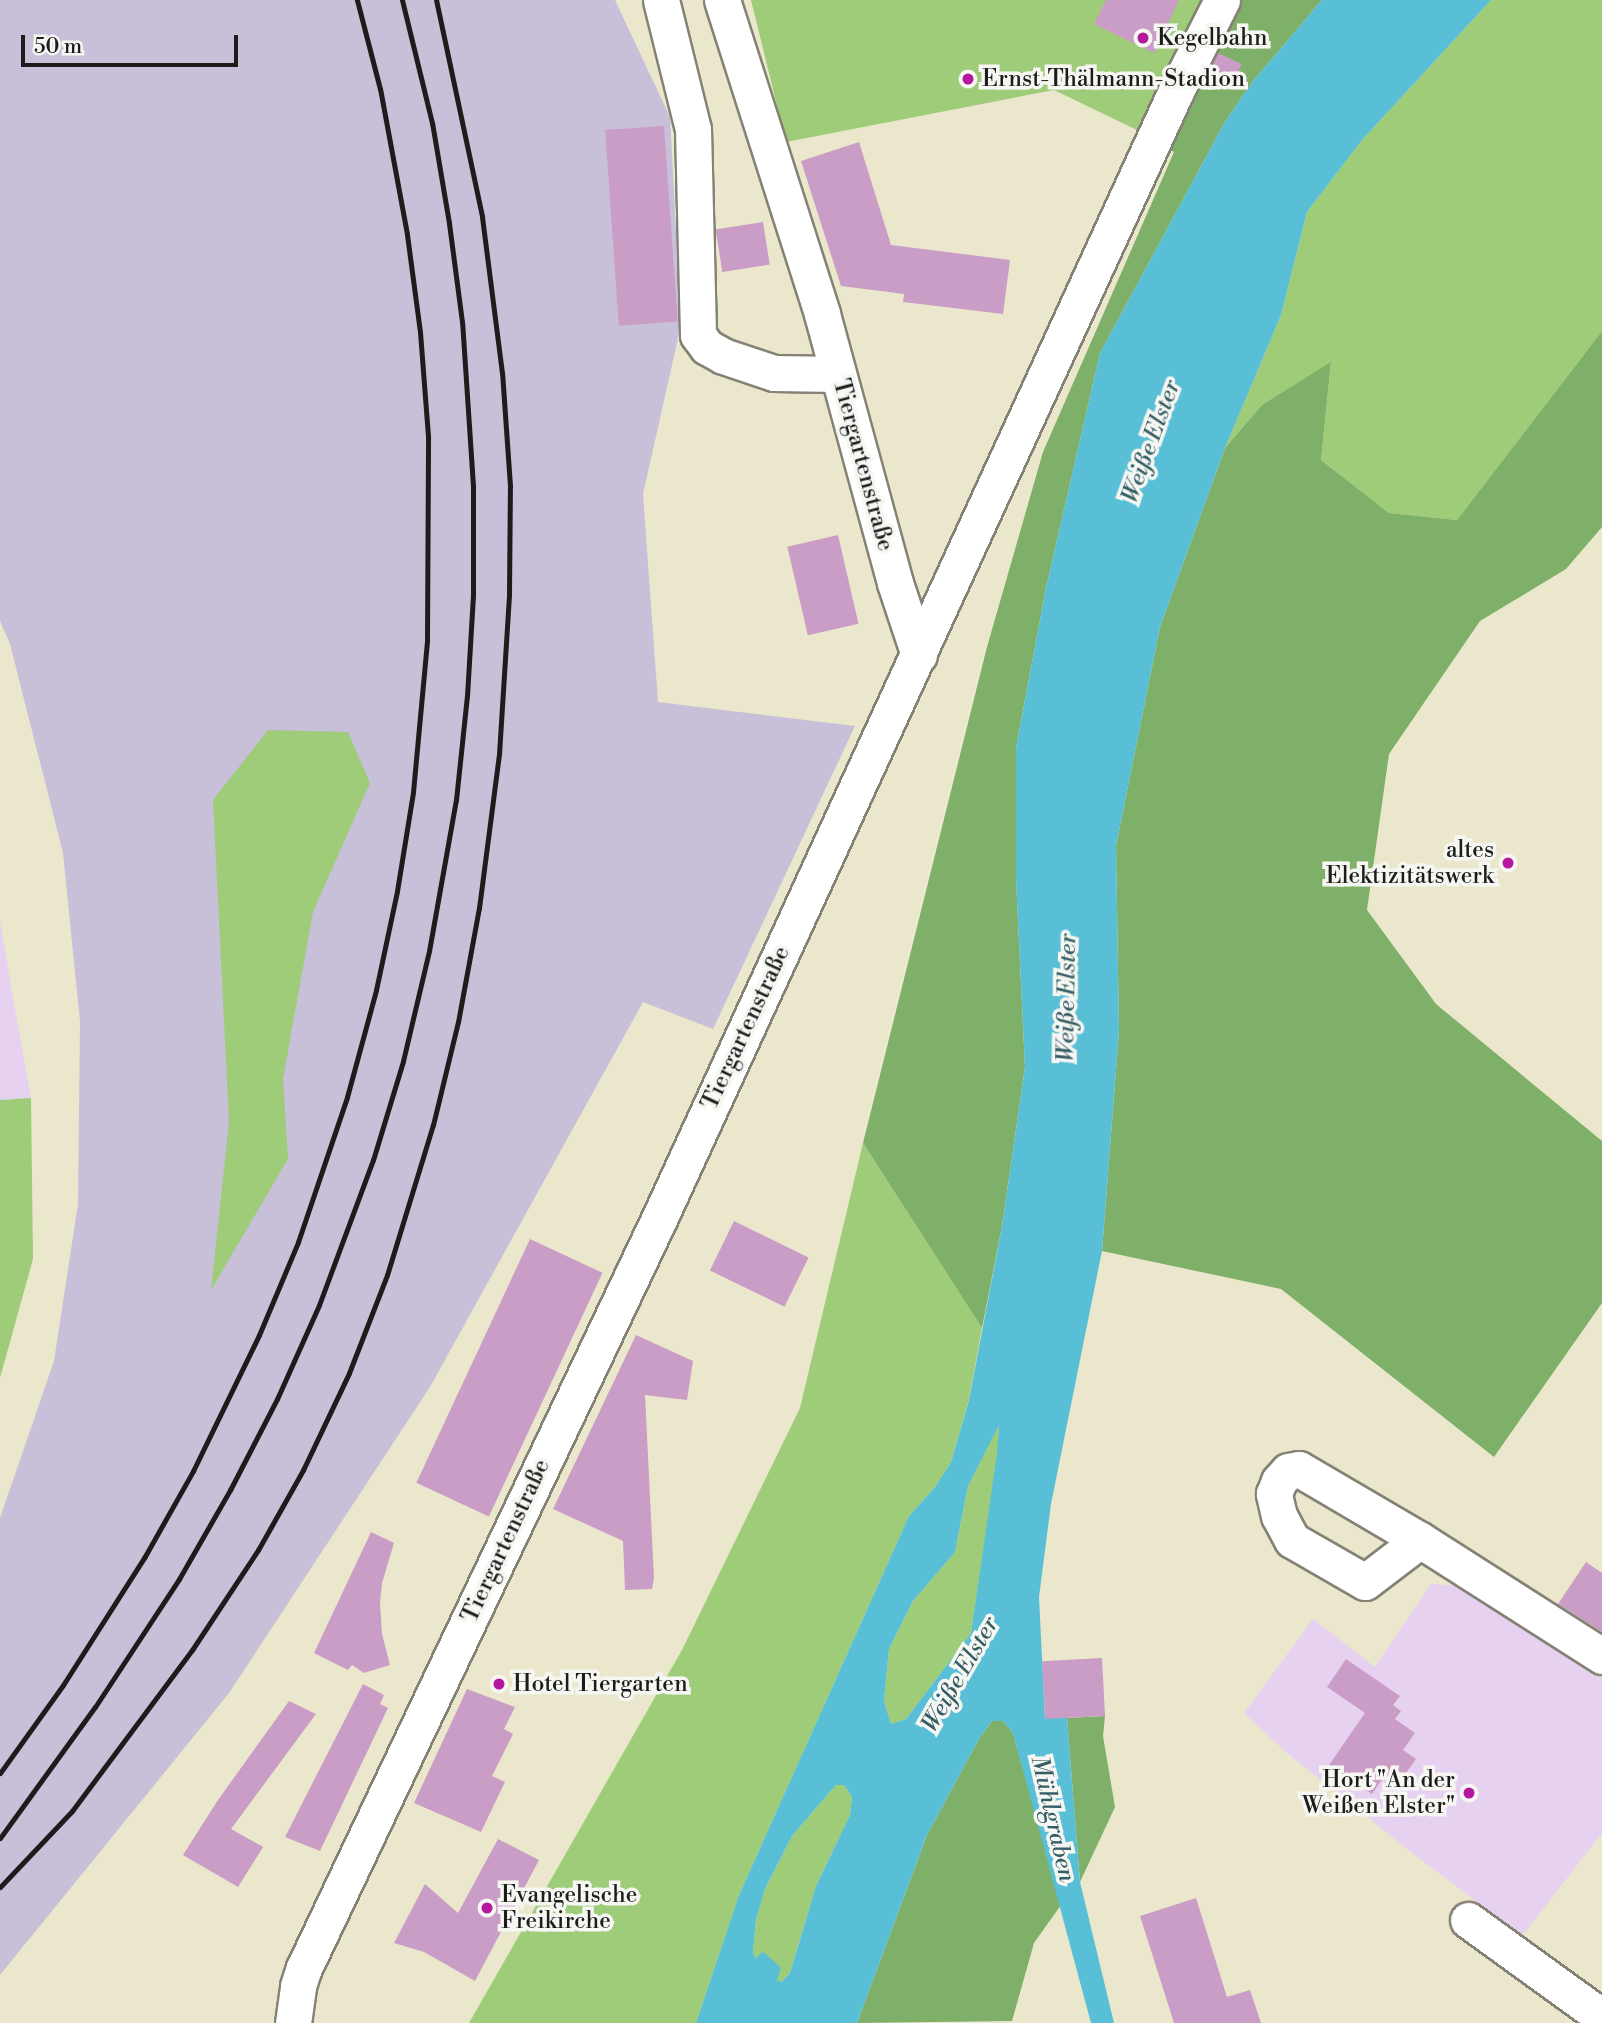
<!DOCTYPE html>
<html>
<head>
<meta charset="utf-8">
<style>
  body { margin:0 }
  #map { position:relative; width:1602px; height:2023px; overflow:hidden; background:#ebe7cc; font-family:"Libre Bodoni",serif }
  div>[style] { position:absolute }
  .built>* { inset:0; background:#e6d2f0 }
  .industrial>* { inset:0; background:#c8bfd8 }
  .green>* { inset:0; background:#9ecc79 }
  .forest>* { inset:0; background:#7eb069 }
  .water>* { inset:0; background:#58bfd6 }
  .building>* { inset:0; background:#ca9dc6; transform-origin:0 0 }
  .roads { filter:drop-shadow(2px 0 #848274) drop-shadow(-2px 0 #848274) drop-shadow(0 2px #848274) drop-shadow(0 -2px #848274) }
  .minor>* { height:35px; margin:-17.5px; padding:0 17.5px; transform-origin:17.5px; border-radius:17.5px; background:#fff }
  .rail>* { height:5px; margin:-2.5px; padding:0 2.5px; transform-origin:2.5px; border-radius:2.5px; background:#1c1c1c }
  .dots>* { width:19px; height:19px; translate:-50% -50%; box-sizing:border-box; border:4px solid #f6f6f2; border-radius:50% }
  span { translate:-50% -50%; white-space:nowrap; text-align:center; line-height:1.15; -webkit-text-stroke:7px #f6f6f2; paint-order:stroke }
  .poi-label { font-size:23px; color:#1c1c1c }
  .left { translate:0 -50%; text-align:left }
  .right { translate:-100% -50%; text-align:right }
  .street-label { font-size:23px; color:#1c1c1c }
  .water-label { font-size:24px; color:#345d66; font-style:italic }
  .scale { position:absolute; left:21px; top:35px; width:217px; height:32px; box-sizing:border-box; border:4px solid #1c1c1c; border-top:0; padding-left:9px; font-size:21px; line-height:24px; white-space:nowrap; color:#1c1c1c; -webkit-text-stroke:5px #f6f6f2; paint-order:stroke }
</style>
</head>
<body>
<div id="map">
  <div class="built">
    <i style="clip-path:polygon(0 920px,15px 1009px,31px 1098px,0 1100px)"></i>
    <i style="clip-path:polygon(1431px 1584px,1468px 1586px,1602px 1678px,1602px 1833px,1522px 1936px,1416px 1856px,1287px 1753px,1244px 1713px,1313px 1619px,1375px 1667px)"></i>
  </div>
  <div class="industrial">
    <i style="clip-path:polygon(0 0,615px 0,670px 117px,681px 325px,643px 494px,658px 702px,855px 726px,713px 1029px,643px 1002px,430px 1387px,229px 1693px,0 1975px,0 1518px,54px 1361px,78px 1204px,80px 1021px,63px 853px,10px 644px,0 621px)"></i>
  </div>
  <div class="green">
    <i style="clip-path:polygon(751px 0,1205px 0,1141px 132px,1054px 90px,786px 142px)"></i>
    <i style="clip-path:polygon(1491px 0,1602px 0,1602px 331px,1457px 520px,1389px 513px,1321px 460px,1331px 363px,1262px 405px,1225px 448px,1281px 315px,1307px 212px,1362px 140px)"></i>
    <i style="clip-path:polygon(268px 730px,348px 732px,370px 783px,313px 912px,283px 1079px,288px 1159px,211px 1290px,229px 1122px,213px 800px)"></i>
    <i style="clip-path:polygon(31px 1098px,33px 1259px,0 1378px,0 1100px)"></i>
    <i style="clip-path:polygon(863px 1143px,982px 1328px,969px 1399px,951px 1462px,935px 1487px,909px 1516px,739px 1895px,696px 2023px,469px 2023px,682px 1650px,800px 1408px)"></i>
    <i style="clip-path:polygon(999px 1423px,998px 1454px,971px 1633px,906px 1719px,891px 1724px,884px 1701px,889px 1649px,913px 1601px,955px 1552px,968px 1486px)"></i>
    <i style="clip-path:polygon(836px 1785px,844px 1785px,852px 1797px,850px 1815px,816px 1886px,790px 1973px,780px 1983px,756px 1960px,753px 1952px,756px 1920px,765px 1889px,792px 1836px)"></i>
  </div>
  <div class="forest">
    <i style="clip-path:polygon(1205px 0,1322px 0,1254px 80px,1226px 120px,1100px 353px,1046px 588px,1016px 748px,1016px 879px,1025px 1067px,1002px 1226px,982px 1328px,863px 1143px,987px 647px,1043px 452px,1174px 152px,1141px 132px)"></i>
    <i style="clip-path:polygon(1602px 331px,1602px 527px,1566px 569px,1480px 621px,1389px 754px,1367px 910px,1436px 1004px,1602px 1141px,1602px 1303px,1494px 1457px,1281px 1289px,1102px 1251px,1119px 1031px,1116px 846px,1160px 627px,1225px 448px,1262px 405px,1331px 362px,1321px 460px,1389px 513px,1457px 520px)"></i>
    <i style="clip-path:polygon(1105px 1716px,1103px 1736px,1115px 1807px,1080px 1882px,1067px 1718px)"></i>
    <i style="clip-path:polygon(992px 1721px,1003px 1721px,1013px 1733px,1061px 1905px,1034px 1943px,1012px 2021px,857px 2023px,927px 1835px,980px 1737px)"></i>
  </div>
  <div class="water">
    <i style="clip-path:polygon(evenodd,1322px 0,1491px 0,1362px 140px,1307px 212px,1281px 315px,1225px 448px,1160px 627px,1116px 846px,1119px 1031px,1102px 1251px,1051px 1504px,1039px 1597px,1045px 1718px,1067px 1718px,1080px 1882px,1114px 2023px,1091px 2023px,1013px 1733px,1003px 1721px,992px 1721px,980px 1737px,927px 1835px,857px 2023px,696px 2023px,739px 1895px,909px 1516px,935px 1487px,951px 1462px,969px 1400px,1002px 1226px,1025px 1067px,1016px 879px,1016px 748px,1046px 588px,1100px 353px,1226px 120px,1254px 80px,1322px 0,999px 1425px,997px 1454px,971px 1633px,906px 1719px,891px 1724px,884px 1701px,889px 1649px,913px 1601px,955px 1552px,968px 1486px,999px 1425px,1322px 0,836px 1785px,844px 1785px,852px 1797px,850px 1815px,816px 1886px,790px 1973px,781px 1982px,777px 1980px,781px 1968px,767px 1955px,762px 1952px,756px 1959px,753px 1952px,756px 1920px,765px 1889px,792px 1836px,836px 1785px)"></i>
  </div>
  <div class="building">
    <i style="clip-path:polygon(1106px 0,1179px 0,1154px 53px,1094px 24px)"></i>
    <i style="left:1218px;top:53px;width:26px;height:28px;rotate:25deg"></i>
    <i style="left:664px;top:126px;width:196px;height:59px;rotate:86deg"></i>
    <i style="clip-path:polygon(859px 142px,891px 245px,1010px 260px,1003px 314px,903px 302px,904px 294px,841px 286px,801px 161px)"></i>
    <i style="left:763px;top:222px;width:43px;height:48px;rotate:81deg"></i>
    <i style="left:838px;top:535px;width:91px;height:52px;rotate:77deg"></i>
    <i style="left:734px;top:1221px;width:83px;height:55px;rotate:26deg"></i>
    <i style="left:530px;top:1239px;width:80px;height:269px;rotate:25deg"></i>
    <i style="clip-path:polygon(636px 1335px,693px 1361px,687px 1400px,645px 1395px,654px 1578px,652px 1589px,625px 1590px,623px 1541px,553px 1509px)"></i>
    <i style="clip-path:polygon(371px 1532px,394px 1543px,382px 1583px,380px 1603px,382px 1634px,390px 1665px,364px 1673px,352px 1665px,348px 1670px,314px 1653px)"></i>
    <i style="clip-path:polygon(1586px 1562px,1602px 1573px,1602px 1632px,1558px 1604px)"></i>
    <i style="left:1102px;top:1658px;width:58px;height:60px;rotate:87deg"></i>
    <i style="clip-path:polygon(1346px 1659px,1400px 1696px,1393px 1705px,1401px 1711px,1395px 1719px,1415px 1733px,1403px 1750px,1416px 1759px,1396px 1787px,1383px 1778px,1372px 1794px,1329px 1765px,1365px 1713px,1327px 1687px)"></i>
    <i style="clip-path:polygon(363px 1684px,384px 1695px,380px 1704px,388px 1708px,320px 1851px,285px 1837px)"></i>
    <i style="clip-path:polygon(467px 1689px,515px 1707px,504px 1729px,513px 1734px,492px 1776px,505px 1782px,481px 1832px,414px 1803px)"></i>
    <i style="clip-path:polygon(289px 1701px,316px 1714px,231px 1829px,263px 1847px,238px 1887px,183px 1855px,218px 1800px)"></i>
    <i style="clip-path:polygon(498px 1839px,539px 1860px,475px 1981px,424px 1952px,394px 1943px,425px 1884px,458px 1913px)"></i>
    <i style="clip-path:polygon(1196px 1898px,1227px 1997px,1250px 1990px,1261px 2023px,1174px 2023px,1140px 1916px)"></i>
  </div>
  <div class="roads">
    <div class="minor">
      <i style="left:661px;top:0;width:133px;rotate:76.1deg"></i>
      <i style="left:693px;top:129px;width:206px;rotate:88.6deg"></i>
      <i style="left:698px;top:335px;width:15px;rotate:53deg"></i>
      <i style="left:707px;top:347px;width:18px;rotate:29deg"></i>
      <i style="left:723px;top:356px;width:54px;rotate:18.4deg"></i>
      <i style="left:774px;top:373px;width:64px;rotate:0.9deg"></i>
      <i style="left:722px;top:0;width:330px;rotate:72.3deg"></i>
      <i style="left:822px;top:314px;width:279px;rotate:74.8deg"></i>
      <i style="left:895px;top:583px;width:76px;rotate:71.6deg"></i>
      <i style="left:1420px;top:1540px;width:69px;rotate:142.6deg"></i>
      <i style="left:1365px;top:1582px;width:84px;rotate:-150.1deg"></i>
      <i style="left:1292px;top:1540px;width:27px;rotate:-118deg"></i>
      <i style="left:1279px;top:1516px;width:23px;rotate:-103deg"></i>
      <i style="left:1274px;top:1494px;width:14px;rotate:-69deg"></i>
      <i style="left:1279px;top:1481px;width:13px;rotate:-48deg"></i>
      <i style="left:1288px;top:1471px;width:11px;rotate:-10deg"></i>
      <i style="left:1299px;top:1469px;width:140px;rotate:30.4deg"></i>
      <i style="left:1420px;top:1540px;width:216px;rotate:32.5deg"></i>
      <i style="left:1468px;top:1920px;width:165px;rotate:35.9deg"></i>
      <i style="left:293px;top:2023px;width:37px;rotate:-82deg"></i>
      <i style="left:298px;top:1986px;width:19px;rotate:-72deg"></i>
      <i style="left:304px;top:1968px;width:831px;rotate:-64.64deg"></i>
      <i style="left:660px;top:1217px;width:1239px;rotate:-65.38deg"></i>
      <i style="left:1176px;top:91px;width:102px;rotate:-63.2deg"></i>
    </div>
  </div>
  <div class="rail">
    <i style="left:0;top:1773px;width:108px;rotate:-54.4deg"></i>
    <i style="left:63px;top:1685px;width:151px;rotate:-57.5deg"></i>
    <i style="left:144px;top:1558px;width:100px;rotate:-60.6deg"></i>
    <i style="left:193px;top:1471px;width:151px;rotate:-64.1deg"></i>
    <i style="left:259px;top:1335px;width:101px;rotate:-67.2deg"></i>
    <i style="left:298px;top:1242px;width:153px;rotate:-71.3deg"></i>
    <i style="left:347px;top:1097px;width:111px;rotate:-74.8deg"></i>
    <i style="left:376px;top:990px;width:101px;rotate:-78deg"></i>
    <i style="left:397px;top:891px;width:100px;rotate:-80.8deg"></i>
    <i style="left:413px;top:792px;width:153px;rotate:-84.7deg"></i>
    <i style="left:427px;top:640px;width:204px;rotate:-89.7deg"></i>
    <i style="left:428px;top:436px;width:104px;rotate:-94.4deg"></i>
    <i style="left:420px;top:332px;width:99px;rotate:-97.6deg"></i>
    <i style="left:407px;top:234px;width:147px;rotate:-100.5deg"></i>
    <i style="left:380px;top:89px;width:92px;rotate:-104.5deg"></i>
    <i style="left:0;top:1838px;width:162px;rotate:-54.1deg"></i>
    <i style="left:95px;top:1707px;width:153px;rotate:-56.7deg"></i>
    <i style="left:179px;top:1579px;width:103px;rotate:-60.2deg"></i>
    <i style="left:230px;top:1490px;width:102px;rotate:-62.7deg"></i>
    <i style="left:277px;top:1399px;width:103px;rotate:-65.9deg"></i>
    <i style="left:319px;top:1305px;width:155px;rotate:-69.6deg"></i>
    <i style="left:373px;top:1160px;width:103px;rotate:-73.1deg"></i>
    <i style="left:403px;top:1061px;width:113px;rotate:-76.7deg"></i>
    <i style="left:429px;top:951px;width:153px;rotate:-79.9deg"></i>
    <i style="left:456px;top:800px;width:105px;rotate:-84deg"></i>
    <i style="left:467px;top:696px;width:102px;rotate:-86.6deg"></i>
    <i style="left:473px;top:594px;width:108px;rotate:-90deg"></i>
    <i style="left:473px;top:486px;width:164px;rotate:-93.8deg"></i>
    <i style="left:462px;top:322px;width:100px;rotate:-97.5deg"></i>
    <i style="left:449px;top:223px;width:101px;rotate:-99.6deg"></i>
    <i style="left:432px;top:123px;width:127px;rotate:-103.7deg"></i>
    <i style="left:0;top:1887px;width:105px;rotate:-46.5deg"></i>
    <i style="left:72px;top:1811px;width:201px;rotate:-53.3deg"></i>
    <i style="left:192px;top:1650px;width:120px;rotate:-56.6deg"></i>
    <i style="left:258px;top:1550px;width:92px;rotate:-60.6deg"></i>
    <i style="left:303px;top:1470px;width:107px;rotate:-64.6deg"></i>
    <i style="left:349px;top:1373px;width:105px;rotate:-68.8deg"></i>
    <i style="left:387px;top:1275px;width:157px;rotate:-73deg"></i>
    <i style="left:433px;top:1125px;width:106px;rotate:-76.4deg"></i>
    <i style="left:458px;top:1022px;width:116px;rotate:-79.6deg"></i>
    <i style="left:479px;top:908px;width:155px;rotate:-82.6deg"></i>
    <i style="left:499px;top:754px;width:161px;rotate:-86.4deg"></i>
    <i style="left:509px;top:593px;width:107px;rotate:-89.5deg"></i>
    <i style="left:510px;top:486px;width:113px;rotate:-94deg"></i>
    <i style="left:502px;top:373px;width:158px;rotate:-97.3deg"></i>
    <i style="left:482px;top:216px;width:221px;rotate:-102deg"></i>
  </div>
  <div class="dots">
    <i style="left:1143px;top:38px;background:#b5179e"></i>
    <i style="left:968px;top:79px;background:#b5179e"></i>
    <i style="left:1508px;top:863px;background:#b5179e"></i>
    <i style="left:499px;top:1684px;background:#b5179e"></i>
    <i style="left:1469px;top:1793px;background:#b5179e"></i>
    <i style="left:487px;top:1908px;background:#b5179e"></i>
  </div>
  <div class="poi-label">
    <span class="left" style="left:1157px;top:38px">Kegelbahn</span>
    <span class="left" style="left:982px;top:79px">Ernst-Thälmann-Stadion</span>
    <span class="right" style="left:1494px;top:863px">altes<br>Elektizitätswerk</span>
    <span class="left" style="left:513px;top:1684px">Hotel Tiergarten</span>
    <span class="right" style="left:1455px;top:1793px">Hort "An der<br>Weißen Elster"</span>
    <span class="left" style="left:501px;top:1908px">Evangelische<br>Freikirche</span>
  </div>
  <div class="street-label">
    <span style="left:863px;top:465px;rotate:75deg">Tiergartenstraße</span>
    <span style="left:746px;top:1028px;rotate:-65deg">Tiergartenstraße</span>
    <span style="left:506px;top:1541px;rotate:-65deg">Tiergartenstraße</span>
  </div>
  <div class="water-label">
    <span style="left:1152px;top:442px;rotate:-70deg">Weiße Elster</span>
    <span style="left:1068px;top:998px;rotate:-89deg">Weiße Elster</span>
    <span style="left:961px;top:1675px;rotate:-60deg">Weiße Elster</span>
    <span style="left:1052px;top:1819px;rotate:77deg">Mühlgraben</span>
  </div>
  <div class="scale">50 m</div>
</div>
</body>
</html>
